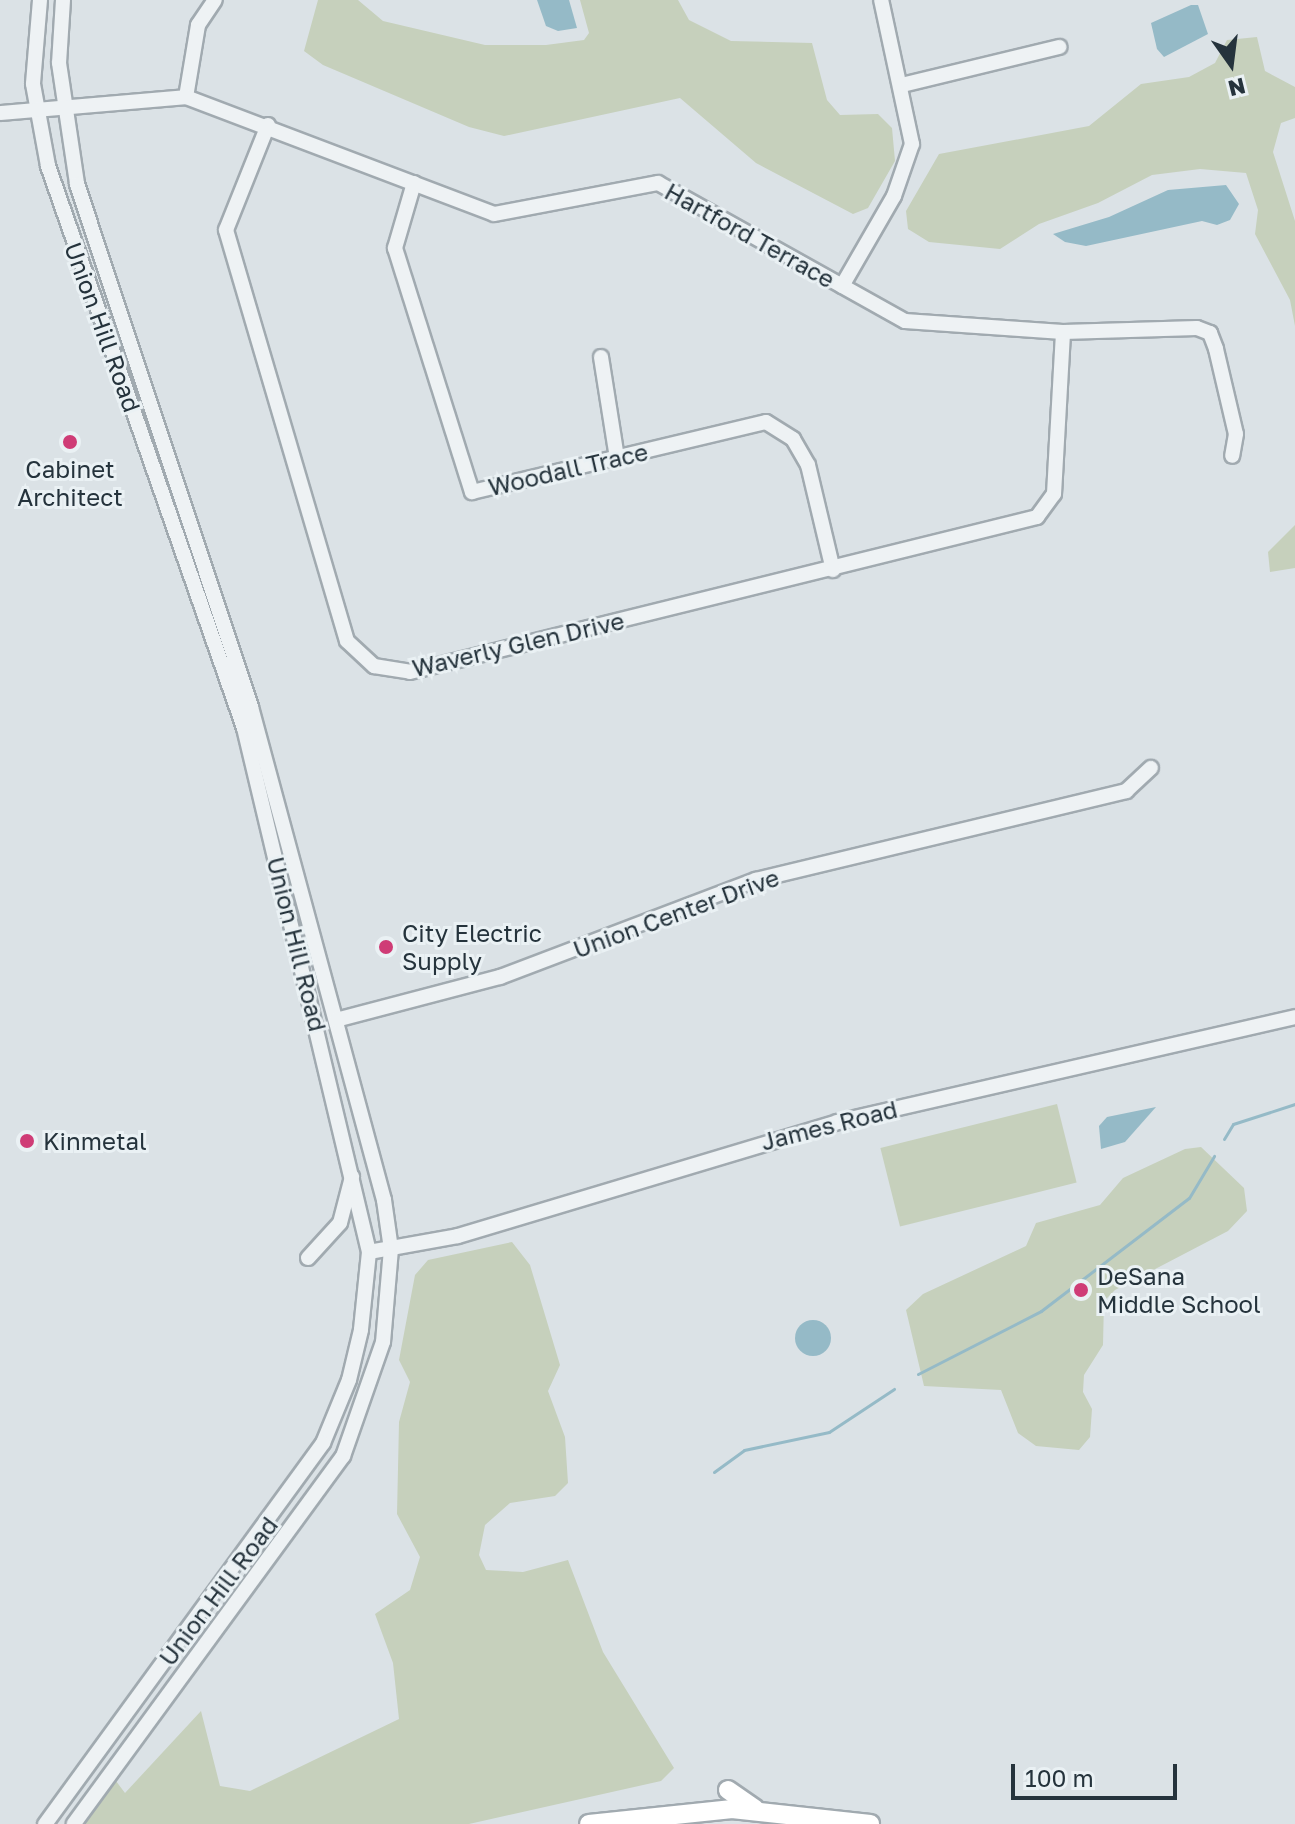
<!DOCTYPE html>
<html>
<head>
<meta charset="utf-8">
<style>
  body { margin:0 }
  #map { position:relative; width:1295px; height:1824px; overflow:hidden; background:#dbe2e6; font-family:"Golos Text",sans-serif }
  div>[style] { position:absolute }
  .green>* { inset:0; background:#c6d0bc; transform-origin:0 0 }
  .water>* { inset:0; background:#95bac7 }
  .round { border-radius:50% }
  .stream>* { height:3px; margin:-1.5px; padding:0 1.5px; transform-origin:1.5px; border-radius:1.5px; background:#95bac7 }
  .roads { filter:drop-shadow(2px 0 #a1aab0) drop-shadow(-2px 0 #a1aab0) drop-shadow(0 2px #a1aab0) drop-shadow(0 -2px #a1aab0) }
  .minor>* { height:14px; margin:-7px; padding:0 7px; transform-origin:7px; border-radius:7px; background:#eef2f4 }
  .major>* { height:18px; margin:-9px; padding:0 9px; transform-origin:9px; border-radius:9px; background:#fff }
  .dots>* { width:22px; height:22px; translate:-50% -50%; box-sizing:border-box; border:4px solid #eaf1f4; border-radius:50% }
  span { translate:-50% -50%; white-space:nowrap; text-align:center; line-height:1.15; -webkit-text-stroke:6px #eaf1f4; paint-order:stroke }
  .street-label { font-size:24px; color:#25333c }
  .poi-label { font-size:24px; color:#25333c }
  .left { translate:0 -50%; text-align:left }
  .north { position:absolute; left:1191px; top:24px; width:80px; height:80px; -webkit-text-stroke:6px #eaf1f4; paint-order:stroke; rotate:166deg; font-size:22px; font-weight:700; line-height:32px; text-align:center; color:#25333c }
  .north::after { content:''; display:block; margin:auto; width:28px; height:36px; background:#25333c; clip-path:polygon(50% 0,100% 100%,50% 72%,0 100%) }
  .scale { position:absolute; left:1011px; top:1764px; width:166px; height:36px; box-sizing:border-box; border:4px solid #25333c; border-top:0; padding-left:10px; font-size:24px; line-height:28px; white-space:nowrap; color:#25333c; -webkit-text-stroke:6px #eaf1f4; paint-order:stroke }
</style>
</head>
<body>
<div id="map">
  <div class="green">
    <i style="clip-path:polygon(318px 0,358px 0,383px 21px,485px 45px,546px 45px,584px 40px,589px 33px,580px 0,678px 0,689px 20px,731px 41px,812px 43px,827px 100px,840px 115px,878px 114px,892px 128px,895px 161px,868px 208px,853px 214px,756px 163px,680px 98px,504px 136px,469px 127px,323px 65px,304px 51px)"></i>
    <i style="clip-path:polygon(1257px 37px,1265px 71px,1295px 87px,1295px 118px,1281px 123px,1273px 152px,1295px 221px,1295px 326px,1290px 300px,1255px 234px,1258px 210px,1246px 173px,1200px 169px,1152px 175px,1098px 203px,1039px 224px,1000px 249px,929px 242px,908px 229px,906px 211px,939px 154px,1089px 126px,1141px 84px,1189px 77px,1215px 63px,1227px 40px)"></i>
    <i style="clip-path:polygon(1295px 525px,1295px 568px,1270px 572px,1268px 552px)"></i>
    <i style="left:1057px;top:1104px;width:81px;height:182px;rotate:76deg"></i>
    <i style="clip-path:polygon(1201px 1147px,1244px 1188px,1247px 1211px,1228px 1231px,1115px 1290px,1104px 1301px,1103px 1345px,1084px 1375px,1083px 1392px,1092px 1409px,1090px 1437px,1079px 1450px,1036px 1446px,1018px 1433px,1001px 1390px,924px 1386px,906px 1310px,923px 1294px,1026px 1246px,1036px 1223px,1100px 1205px,1123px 1178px,1185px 1149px)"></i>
    <i style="clip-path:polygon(512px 1242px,530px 1265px,560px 1365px,548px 1391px,565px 1437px,568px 1483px,555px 1496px,510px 1503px,485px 1525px,479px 1555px,486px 1570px,523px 1572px,568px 1560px,603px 1652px,674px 1768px,661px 1781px,469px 1824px,84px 1824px,116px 1781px,125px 1793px,201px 1711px,220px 1786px,250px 1791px,399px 1719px,393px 1663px,375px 1614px,410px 1590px,420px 1557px,397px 1514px,399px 1422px,410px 1382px,399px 1360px,415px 1275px,428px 1260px)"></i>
  </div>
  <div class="water">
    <i style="clip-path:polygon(537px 0,569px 0,577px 28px,558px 31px,546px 26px)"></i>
    <i style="clip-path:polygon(1191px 5px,1198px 5px,1208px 34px,1164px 57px,1157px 49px,1151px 23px)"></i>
    <i style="clip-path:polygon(1226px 185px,1239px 204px,1230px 220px,1217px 225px,1202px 221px,1086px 246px,1065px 242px,1053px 234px,1109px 217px,1168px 190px)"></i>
    <i style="clip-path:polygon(1156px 1107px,1125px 1142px,1101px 1149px,1099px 1126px,1107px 1117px)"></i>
    <i class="round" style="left:795px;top:1320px;width:36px;height:36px"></i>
  </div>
  <div class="stream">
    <i style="left:1224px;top:1139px;width:17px;rotate:-59deg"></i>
    <i style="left:1233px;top:1124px;width:65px;rotate:-17.9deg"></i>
    <i style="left:918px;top:1374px;width:138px;rotate:-27.1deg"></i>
    <i style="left:1041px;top:1311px;width:186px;rotate:-37.4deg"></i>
    <i style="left:1189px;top:1198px;width:49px;rotate:-59.2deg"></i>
    <i style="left:714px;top:1472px;width:37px;rotate:-36deg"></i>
    <i style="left:744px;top:1450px;width:87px;rotate:-12deg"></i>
    <i style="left:829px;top:1432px;width:78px;rotate:-33.5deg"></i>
  </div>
  <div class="roads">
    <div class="minor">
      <i style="left:40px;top:0;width:84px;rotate:94.8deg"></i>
      <i style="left:33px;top:84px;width:83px;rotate:79.6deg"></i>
      <i style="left:48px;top:166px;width:595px;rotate:70.77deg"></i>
      <i style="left:244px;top:728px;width:539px;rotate:76.58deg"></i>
      <i style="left:369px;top:1252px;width:78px;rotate:95.9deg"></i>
      <i style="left:361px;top:1330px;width:51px;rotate:103.5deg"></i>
      <i style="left:349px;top:1380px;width:68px;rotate:112.4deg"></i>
      <i style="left:323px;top:1443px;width:472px;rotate:126.1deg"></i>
      <i style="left:63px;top:0;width:63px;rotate:93.6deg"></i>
      <i style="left:59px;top:63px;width:122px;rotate:81.5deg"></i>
      <i style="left:77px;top:184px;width:551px;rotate:71.6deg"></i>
      <i style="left:251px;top:707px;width:511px;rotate:74.9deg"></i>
      <i style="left:384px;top:1200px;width:49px;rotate:81.9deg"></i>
      <i style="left:391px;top:1249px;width:93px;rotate:94.9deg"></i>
      <i style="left:383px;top:1342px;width:121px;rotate:109.3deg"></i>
      <i style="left:343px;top:1456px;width:456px;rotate:126.2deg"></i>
      <i style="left:902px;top:85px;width:162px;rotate:-13.6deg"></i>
      <i style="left:186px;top:97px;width:73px;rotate:-80.5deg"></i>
      <i style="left:198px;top:25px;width:30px;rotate:-56deg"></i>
      <i style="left:0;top:113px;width:187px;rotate:-4.9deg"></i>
      <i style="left:186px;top:97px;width:329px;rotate:20.8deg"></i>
      <i style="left:494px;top:214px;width:167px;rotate:-10.7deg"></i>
      <i style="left:658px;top:183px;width:283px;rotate:29.2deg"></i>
      <i style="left:905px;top:321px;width:158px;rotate:4deg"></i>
      <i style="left:1063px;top:332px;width:134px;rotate:-1.7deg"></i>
      <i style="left:1197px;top:328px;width:14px;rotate:21deg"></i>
      <i style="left:1210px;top:333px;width:17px;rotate:69deg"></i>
      <i style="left:1216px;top:349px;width:87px;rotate:76.8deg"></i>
      <i style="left:1236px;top:434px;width:22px;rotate:100deg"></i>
      <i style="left:268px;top:125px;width:113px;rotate:111.8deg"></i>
      <i style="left:226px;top:230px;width:428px;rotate:73.6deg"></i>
      <i style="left:347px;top:641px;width:37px;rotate:43deg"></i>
      <i style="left:374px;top:666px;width:36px;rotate:9deg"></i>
      <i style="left:410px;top:672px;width:646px;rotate:-13.89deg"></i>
      <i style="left:1037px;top:517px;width:29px;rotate:-54deg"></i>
      <i style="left:1054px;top:494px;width:162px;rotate:-86.8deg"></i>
      <i style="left:414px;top:183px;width:68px;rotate:106.3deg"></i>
      <i style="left:395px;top:248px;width:256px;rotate:72.5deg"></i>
      <i style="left:472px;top:492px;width:302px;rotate:-13.4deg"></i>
      <i style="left:766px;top:422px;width:32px;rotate:32deg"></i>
      <i style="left:793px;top:439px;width:30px;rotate:60deg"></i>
      <i style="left:808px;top:465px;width:108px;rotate:76.6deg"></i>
      <i style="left:842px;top:286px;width:104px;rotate:-60deg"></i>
      <i style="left:894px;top:196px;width:55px;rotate:-70.9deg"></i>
      <i style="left:912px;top:144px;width:147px;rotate:-102.1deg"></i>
      <i style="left:601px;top:357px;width:102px;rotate:81deg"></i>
      <i style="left:336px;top:1020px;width:170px;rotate:-14.7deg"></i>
      <i style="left:500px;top:977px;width:274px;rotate:-20.8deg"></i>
      <i style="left:756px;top:880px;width:381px;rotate:-13.5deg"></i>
      <i style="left:1126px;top:791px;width:34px;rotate:-43deg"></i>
      <i style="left:369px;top:1252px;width:90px;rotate:-10.2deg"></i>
      <i style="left:458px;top:1236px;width:396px;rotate:-16.7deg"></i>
      <i style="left:837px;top:1122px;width:470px;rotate:-12.9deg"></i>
      <i style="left:308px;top:1258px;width:47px;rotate:-47.6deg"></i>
      <i style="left:340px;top:1223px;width:48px;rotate:-75.4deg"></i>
    </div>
    <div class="major">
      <i style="left:728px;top:1790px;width:33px;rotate:35deg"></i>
      <i style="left:589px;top:1824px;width:144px;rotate:-6deg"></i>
      <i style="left:732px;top:1809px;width:139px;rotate:6.2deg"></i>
    </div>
  </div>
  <div class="dots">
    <i style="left:70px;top:442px;background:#cf3c76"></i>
    <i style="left:386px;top:947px;background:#cf3c76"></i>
    <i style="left:27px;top:1141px;background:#cf3c76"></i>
    <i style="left:1081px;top:1290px;background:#cf3c76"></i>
  </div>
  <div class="street-label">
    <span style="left:750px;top:235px;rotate:29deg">Hartford Terrace</span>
    <span style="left:103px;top:327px;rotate:70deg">Union Hill Road</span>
    <span style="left:568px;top:469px;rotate:-13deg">Woodall Trace</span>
    <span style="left:518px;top:644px;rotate:-13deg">Waverly Glen Drive</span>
    <span style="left:676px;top:913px;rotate:-20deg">Union Center Drive</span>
    <span style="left:297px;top:944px;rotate:76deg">Union Hill Road</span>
    <span style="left:829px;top:1125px;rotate:-14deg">James Road</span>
    <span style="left:218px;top:1591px;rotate:-53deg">Union Hill Road</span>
  </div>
  <div class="poi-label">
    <span style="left:70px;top:483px">Cabinet<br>Architect</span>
    <span class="left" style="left:402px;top:947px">City Electric<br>Supply</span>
    <span class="left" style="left:43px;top:1141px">Kinmetal</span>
    <span class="left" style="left:1097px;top:1290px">DeSana<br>Middle School</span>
  </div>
  <div class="north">N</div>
  <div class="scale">100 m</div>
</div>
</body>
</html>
